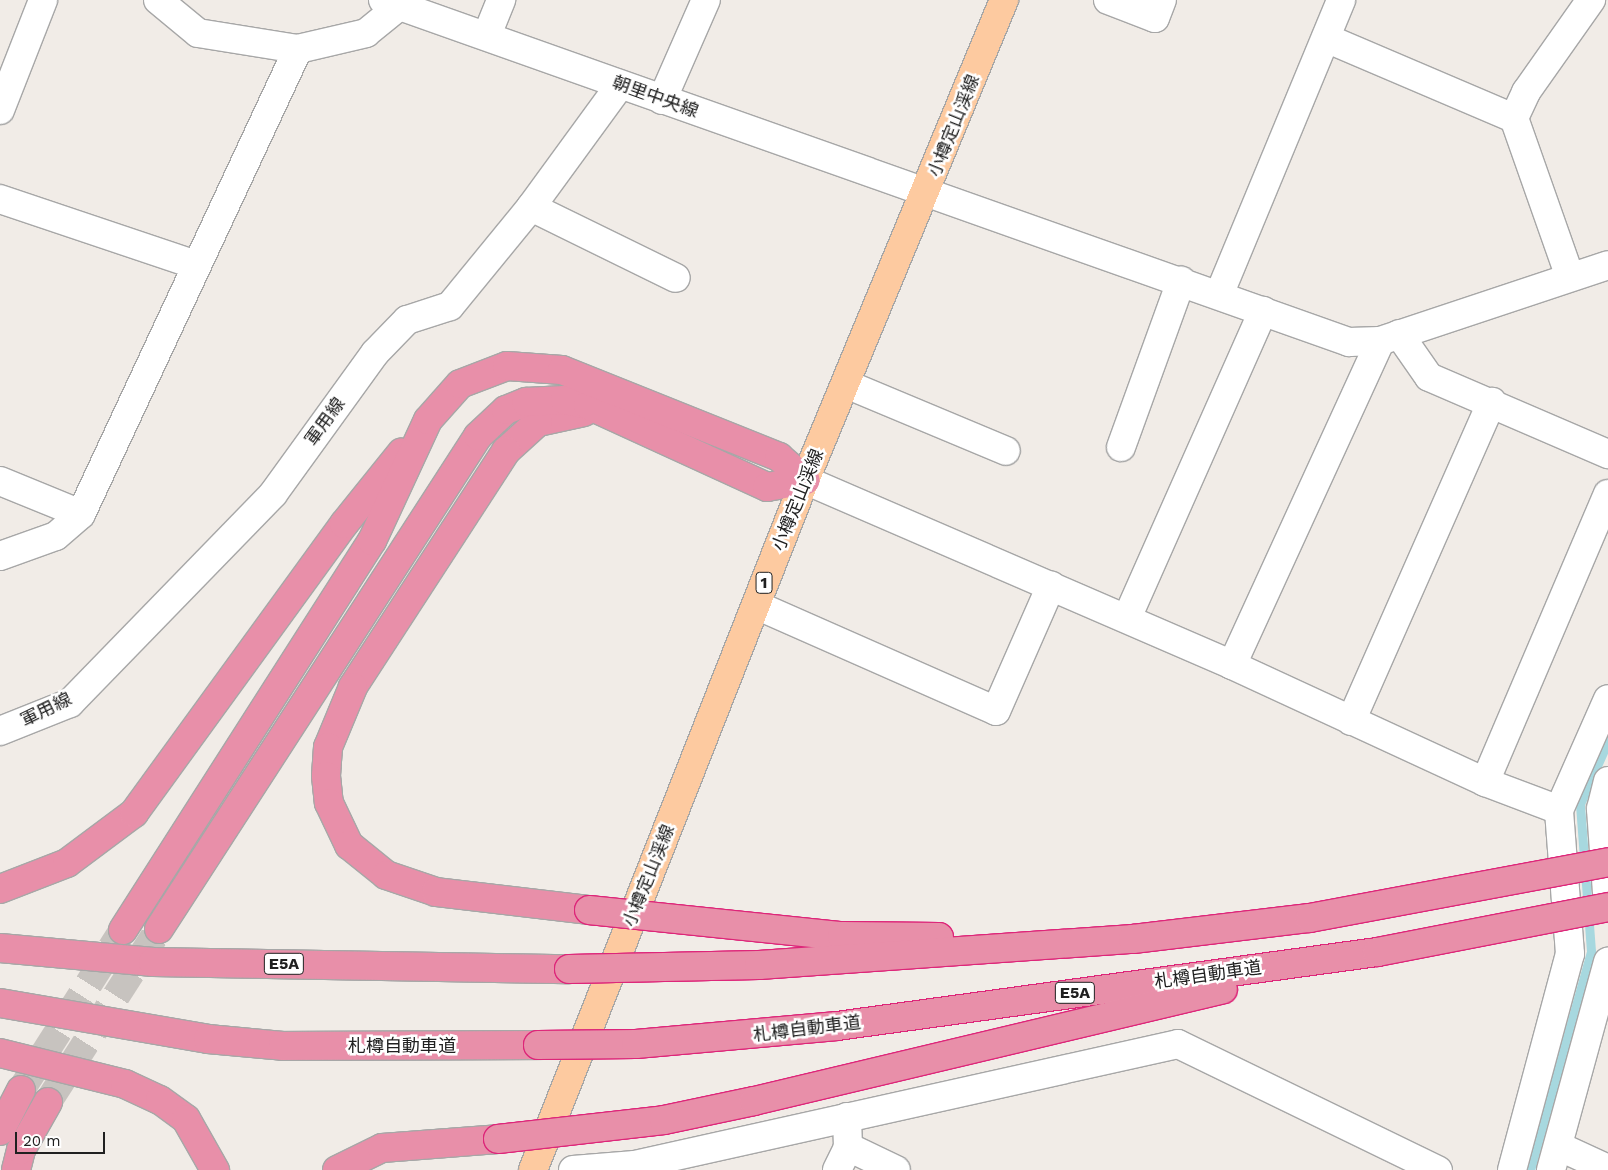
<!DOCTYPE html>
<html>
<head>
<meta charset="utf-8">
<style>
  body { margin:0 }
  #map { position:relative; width:1608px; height:1170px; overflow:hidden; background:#f1ece7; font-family:"Work Sans","Noto Sans JP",sans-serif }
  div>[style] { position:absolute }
  .stream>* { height:9px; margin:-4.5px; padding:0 4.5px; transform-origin:4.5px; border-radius:4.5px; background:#a7d8df }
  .highway-tunnel>* { height:28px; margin-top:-14px; transform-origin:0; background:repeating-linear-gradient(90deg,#c7c3bf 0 28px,transparent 0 42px) }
  .roads { filter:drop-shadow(1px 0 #a7a7a7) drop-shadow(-1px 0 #a7a7a7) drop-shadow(0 1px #a7a7a7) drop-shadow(0 -1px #a7a7a7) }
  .minor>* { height:28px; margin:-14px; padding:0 14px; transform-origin:14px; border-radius:14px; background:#fff }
  .major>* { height:28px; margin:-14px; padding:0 14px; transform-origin:14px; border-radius:14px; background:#fdcaa0 }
  .highway>* { height:28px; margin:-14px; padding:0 14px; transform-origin:14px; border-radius:14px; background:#e88fa9 }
  .bridges { filter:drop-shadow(1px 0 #dd2679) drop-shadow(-1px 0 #dd2679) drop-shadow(0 1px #dd2679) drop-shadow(0 -1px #dd2679) }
  .highway-bridge>* { height:28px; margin:-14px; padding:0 14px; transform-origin:14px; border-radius:14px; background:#e88fa9 }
  span { translate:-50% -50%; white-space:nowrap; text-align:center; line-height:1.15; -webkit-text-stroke:5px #fff; paint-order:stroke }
  .shield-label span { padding:1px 4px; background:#fff; border:1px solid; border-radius:4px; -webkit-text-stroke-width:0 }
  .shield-label { font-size:16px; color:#202020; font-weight:700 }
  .street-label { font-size:18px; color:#202020 }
  .scale { position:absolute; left:15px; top:1132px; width:90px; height:22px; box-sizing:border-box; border:2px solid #202020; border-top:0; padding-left:6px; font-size:15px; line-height:18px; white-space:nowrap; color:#202020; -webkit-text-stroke:4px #fff; paint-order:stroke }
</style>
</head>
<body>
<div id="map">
  <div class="stream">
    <i style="left:1530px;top:1170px;width:227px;rotate:-74.4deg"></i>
    <i style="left:1591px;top:951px;width:147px;rotate:-94.3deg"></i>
    <i style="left:1580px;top:804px;width:69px;rotate:-66deg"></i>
  </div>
  <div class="highway-tunnel">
    <i style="left:21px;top:1090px;width:190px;rotate:-57.5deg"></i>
    <i style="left:48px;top:1102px;width:206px;rotate:-57.3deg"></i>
  </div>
  <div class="roads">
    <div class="minor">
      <i style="left:158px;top:0;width:52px;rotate:39.5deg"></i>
      <i style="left:198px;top:33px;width:101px;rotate:9.1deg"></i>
      <i style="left:298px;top:49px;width:70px;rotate:-13.2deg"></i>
      <i style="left:366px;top:33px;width:41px;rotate:-39.1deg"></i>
      <i style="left:383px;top:0;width:1025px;rotate:19.5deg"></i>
      <i style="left:1349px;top:342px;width:31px;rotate:-2deg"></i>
      <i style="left:1380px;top:341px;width:240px;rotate:-18.4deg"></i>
      <i style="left:1108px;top:0;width:50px;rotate:21deg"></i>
      <i style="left:1155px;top:18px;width:19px;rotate:-69deg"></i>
      <i style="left:487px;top:35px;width:38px;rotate:-68deg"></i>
      <i style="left:1326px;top:38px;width:204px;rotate:23.1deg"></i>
      <i style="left:662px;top:100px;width:109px;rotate:-66.3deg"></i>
      <i style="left:0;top:110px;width:118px;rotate:-68.6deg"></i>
      <i style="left:0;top:199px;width:207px;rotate:18.6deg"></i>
      <i style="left:531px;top:207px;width:161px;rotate:26.1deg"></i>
      <i style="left:1570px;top:277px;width:169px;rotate:-109.4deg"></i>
      <i style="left:1514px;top:118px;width:29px;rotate:-65deg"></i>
      <i style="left:1526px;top:92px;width:113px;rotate:-54.8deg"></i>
      <i style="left:1219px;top:295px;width:319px;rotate:-67.5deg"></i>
      <i style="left:1399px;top:334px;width:52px;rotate:55.1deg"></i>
      <i style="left:1429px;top:377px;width:195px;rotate:23.3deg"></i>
      <i style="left:846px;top:384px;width:173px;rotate:22.7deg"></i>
      <i style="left:1121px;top:447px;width:177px;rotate:-70.1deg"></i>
      <i style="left:805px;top:480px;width:465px;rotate:23.4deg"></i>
      <i style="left:1232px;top:665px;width:279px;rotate:24.8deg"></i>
      <i style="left:1485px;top:782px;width:79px;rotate:20.7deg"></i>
      <i style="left:0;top:481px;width:87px;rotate:22.2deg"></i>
      <i style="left:0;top:556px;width:59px;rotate:-19.7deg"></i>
      <i style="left:56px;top:536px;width:33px;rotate:-41deg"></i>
      <i style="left:81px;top:514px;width:513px;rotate:-64.98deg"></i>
      <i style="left:756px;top:605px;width:262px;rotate:23.8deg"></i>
      <i style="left:996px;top:711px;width:137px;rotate:-66.3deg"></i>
      <i style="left:1127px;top:618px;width:336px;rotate:-66.1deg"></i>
      <i style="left:1232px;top:665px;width:356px;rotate:-65.4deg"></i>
      <i style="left:1351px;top:721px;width:349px;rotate:-66.2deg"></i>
      <i style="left:0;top:731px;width:75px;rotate:-21.8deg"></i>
      <i style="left:70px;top:703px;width:291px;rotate:-45.8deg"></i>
      <i style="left:273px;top:494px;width:174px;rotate:-54.1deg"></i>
      <i style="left:375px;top:353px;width:46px;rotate:-45.9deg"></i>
      <i style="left:407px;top:320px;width:45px;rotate:-18deg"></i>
      <i style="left:450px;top:306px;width:128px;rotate:-50.7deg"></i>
      <i style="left:531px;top:207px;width:151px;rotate:-53.9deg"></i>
      <i style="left:1608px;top:781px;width:29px;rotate:104deg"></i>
      <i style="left:1601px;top:809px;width:98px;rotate:85.9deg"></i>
      <i style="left:1485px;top:782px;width:313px;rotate:-66.9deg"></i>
      <i style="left:1558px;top:1146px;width:55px;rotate:24.7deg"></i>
      <i style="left:848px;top:1147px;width:53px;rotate:25.6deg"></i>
      <i style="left:573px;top:1170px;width:62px;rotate:-4.6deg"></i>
      <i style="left:635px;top:1165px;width:556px;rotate:-12.56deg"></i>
      <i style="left:1178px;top:1044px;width:289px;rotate:25.9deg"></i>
      <i style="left:837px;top:1170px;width:25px;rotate:-64deg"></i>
      <i style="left:848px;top:1147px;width:30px;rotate:-92deg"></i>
      <i style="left:1512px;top:1170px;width:224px;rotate:-75deg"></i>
      <i style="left:1570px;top:954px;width:144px;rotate:-94.4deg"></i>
      <i style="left:1559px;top:810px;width:121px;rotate:-66.2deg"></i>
      <i style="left:1551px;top:1170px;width:216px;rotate:-74.7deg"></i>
    </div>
    <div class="major">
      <i style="left:533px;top:1170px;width:742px;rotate:-68.49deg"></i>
      <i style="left:805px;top:480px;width:520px;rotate:-67.48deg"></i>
    </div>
    <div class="highway">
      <i style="left:584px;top:412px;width:47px;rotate:167.7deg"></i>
      <i style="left:538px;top:422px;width:43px;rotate:137.8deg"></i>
      <i style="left:506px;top:451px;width:281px;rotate:123deg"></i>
      <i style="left:353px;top:687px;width:65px;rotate:112.6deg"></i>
      <i style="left:328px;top:747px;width:29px;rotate:94deg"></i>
      <i style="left:326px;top:776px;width:27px;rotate:84deg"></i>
      <i style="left:329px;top:803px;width:47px;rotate:64.5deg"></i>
      <i style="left:349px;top:845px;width:48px;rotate:39deg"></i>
      <i style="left:386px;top:875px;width:53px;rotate:18.8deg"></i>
      <i style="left:436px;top:892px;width:154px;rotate:6.7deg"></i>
      <i style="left:0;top:889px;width:72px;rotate:-21.2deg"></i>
      <i style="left:67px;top:863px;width:84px;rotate:-36.7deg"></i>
      <i style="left:134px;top:813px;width:357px;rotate:-54deg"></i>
      <i style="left:344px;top:524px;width:92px;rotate:-51.1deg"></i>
      <i style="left:159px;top:929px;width:587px;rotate:-57.09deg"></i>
      <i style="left:478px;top:436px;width:38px;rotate:-43deg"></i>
      <i style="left:506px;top:410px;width:22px;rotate:-22deg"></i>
      <i style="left:526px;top:402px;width:39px;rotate:-3deg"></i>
      <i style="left:565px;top:400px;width:24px;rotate:12deg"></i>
      <i style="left:588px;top:405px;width:197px;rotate:24.6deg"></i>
      <i style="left:767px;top:487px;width:39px;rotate:-10deg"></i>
      <i style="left:123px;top:930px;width:462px;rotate:-57.4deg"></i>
      <i style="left:372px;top:541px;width:133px;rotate:-65.2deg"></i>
      <i style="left:428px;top:420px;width:48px;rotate:-48.4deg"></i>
      <i style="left:460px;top:384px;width:50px;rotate:-21deg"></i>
      <i style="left:507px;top:366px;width:55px;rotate:4.2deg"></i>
      <i style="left:562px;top:370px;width:234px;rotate:21.8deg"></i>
      <i style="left:779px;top:457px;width:35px;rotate:41deg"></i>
      <i style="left:0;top:948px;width:154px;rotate:5.2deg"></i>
      <i style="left:153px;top:962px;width:416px;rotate:1deg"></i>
      <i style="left:0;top:1003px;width:211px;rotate:9.8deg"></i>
      <i style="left:208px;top:1039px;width:75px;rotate:5.3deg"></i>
      <i style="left:283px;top:1046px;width:255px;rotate:-0.2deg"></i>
      <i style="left:0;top:1053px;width:129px;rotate:13.9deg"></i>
      <i style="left:125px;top:1084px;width:38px;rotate:25deg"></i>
      <i style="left:160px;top:1100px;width:32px;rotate:36deg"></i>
      <i style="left:186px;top:1119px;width:59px;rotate:60.4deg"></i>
      <i style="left:0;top:1131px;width:46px;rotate:-62.9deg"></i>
      <i style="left:16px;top:1170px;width:21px;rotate:-76deg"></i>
      <i style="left:21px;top:1150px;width:55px;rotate:-60.6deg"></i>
      <i style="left:337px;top:1170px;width:50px;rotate:-26.1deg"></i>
      <i style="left:382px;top:1148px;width:116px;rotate:-4.4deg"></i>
    </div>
  </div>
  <div class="bridges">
    <div class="highway-bridge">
      <i style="left:589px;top:910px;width:254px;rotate:5.9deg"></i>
      <i style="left:842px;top:936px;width:97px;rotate:0.6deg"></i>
      <i style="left:569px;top:969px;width:190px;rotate:-1.2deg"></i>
      <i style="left:759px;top:965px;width:375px;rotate:-4deg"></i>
      <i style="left:1133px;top:939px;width:178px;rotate:-6.8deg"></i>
      <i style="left:1310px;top:918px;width:303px;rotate:-10.6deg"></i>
      <i style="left:538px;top:1045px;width:98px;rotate:-0.6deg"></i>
      <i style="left:636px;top:1044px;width:202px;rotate:-5.1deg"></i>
      <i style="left:837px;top:1026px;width:545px;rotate:-7.8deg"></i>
      <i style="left:1377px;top:952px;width:235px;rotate:-11deg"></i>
      <i style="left:498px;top:1139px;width:167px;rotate:-6.5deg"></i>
      <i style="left:664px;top:1120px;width:92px;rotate:-11.9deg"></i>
      <i style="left:754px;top:1101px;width:482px;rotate:-13.4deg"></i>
    </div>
  </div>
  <div class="shield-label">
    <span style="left:764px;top:583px">1</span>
    <span style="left:284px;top:964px">E5A</span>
    <span style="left:1075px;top:993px">E5A</span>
  </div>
  <div class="street-label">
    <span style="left:655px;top:97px;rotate:20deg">朝里中央線</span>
    <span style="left:954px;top:126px;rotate:-68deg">小樽定山渓線</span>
    <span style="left:325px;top:422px;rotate:-54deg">軍用線</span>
    <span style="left:798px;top:500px;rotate:-68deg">小樽定山渓線</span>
    <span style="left:46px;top:710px;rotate:-26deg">軍用線</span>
    <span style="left:649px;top:876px;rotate:-68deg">小樽定山渓線</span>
    <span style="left:1208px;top:975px;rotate:-8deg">札樽自動車道</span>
    <span style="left:807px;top:1029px;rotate:-7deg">札樽自動車道</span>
    <span style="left:402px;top:1046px">札樽自動車道</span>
  </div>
  <div class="scale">20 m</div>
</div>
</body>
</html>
